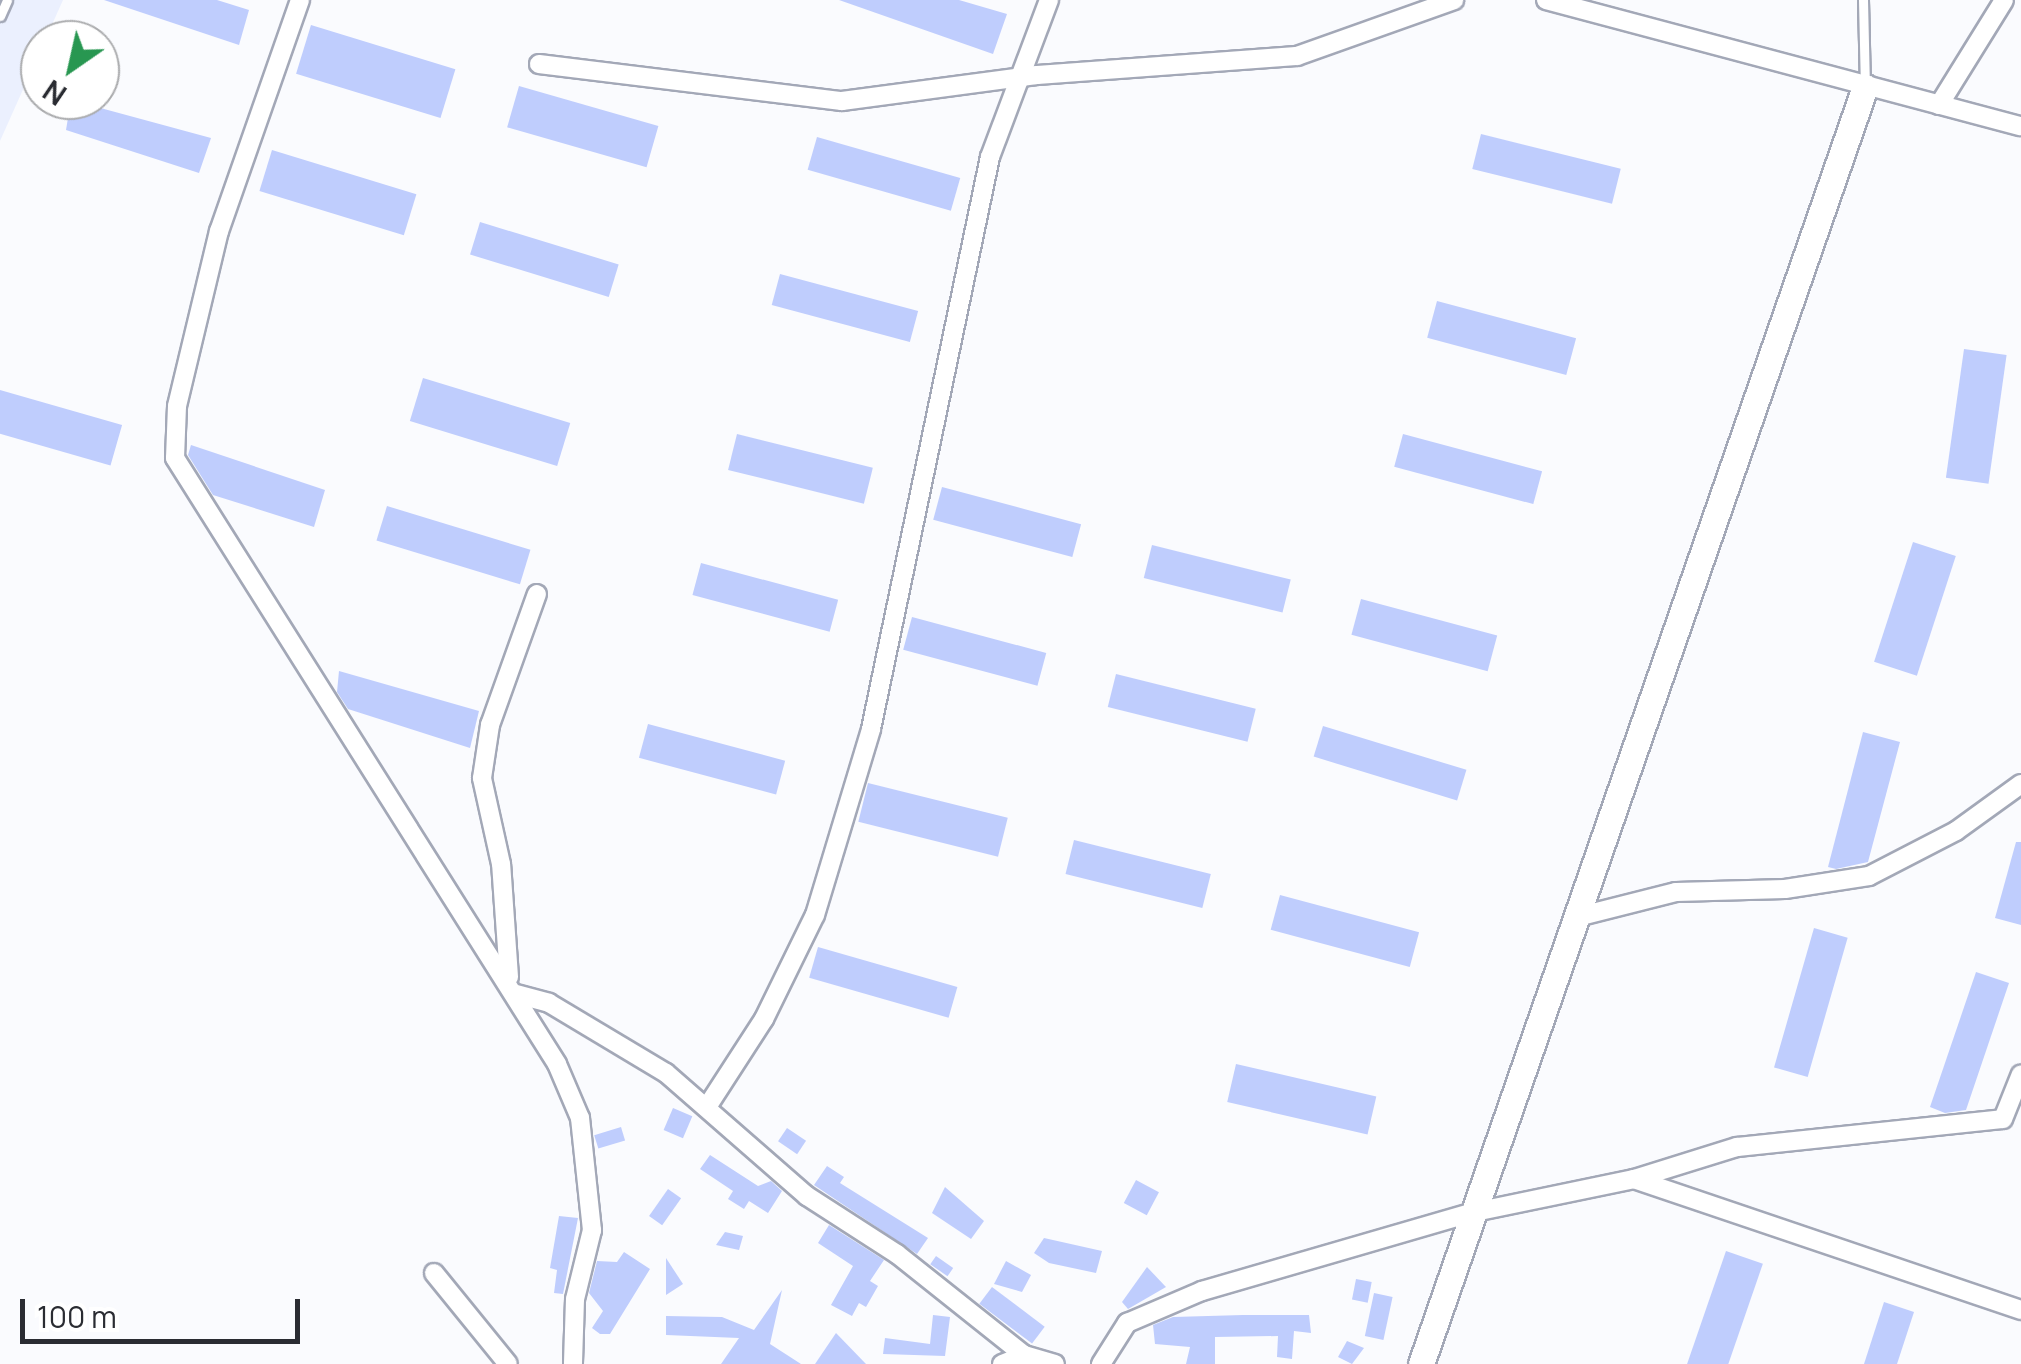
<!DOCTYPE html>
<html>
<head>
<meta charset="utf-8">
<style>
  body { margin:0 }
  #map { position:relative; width:2021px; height:1364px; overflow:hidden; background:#fafbfe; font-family:Manrope,sans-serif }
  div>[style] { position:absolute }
  .built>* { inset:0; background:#ebf0fe }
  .building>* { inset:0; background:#bfcdfd; transform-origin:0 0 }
  .roads { filter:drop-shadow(2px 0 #a3a8b7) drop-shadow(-2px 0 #a3a8b7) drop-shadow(0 2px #a3a8b7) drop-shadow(0 -2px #a3a8b7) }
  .service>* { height:9px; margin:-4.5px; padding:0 4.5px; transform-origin:4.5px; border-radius:4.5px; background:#fff }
  .minor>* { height:18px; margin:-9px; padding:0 9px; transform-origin:9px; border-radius:9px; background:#fff }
  .secondary>* { height:25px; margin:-12.5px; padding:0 12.5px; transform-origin:12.5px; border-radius:12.5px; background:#fff }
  span { translate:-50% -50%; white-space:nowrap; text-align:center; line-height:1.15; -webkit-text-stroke:10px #fff; paint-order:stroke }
  .north { position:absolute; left:20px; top:20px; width:100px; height:100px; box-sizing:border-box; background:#fff; border:2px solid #aaabad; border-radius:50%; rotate:214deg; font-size:28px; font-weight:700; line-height:40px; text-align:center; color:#2a2c32 }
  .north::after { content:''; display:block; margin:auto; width:35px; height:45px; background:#289751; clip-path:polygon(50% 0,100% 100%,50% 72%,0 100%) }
  .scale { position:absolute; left:20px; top:1299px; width:280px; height:45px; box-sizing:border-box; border:5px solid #2a2c32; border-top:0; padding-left:12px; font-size:30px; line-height:35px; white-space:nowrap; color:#2a2c32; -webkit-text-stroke:8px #fff; paint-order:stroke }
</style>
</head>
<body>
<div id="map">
  <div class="built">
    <i style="clip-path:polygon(0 0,63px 0,0 141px)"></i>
  </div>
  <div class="building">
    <i style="clip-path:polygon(104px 0,217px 0,249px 10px,239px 45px)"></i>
    <i style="clip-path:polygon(839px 0,959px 0,1007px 14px,993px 54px)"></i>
    <i style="left:311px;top:25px;width:151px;height:51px;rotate:17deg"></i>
    <i style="left:519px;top:86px;width:145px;height:43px;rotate:16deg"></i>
    <i style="clip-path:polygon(71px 100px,211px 138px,199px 173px,66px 130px)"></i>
    <i style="left:1481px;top:134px;width:144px;height:36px;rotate:14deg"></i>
    <i style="left:817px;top:137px;width:149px;height:34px;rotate:16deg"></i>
    <i style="left:272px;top:150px;width:151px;height:43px;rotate:17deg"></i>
    <i style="left:480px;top:222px;width:145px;height:34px;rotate:17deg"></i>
    <i style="left:780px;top:274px;width:143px;height:32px;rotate:15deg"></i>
    <i style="left:1437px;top:301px;width:144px;height:38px;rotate:15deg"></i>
    <i style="left:1964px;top:349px;width:43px;height:130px;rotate:8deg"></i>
    <i style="left:423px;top:378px;width:154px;height:45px;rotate:17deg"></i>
    <i style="left:0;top:390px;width:127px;height:42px;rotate:16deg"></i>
    <i style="left:737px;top:434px;width:140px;height:37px;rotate:14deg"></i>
    <i style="left:1403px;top:434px;width:144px;height:34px;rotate:15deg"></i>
    <i style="clip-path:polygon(191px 445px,325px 490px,314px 527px,213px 495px,188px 455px)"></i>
    <i style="left:942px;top:487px;width:144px;height:34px;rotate:15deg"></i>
    <i style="left:387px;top:506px;width:150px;height:36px;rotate:17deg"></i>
    <i style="left:1913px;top:542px;width:45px;height:126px;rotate:18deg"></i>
    <i style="left:1152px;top:545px;width:143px;height:34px;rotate:14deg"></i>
    <i style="left:701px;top:563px;width:142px;height:33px;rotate:15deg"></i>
    <i style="left:1361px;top:599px;width:141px;height:37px;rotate:15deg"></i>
    <i style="left:912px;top:617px;width:139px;height:34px;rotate:15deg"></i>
    <i style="clip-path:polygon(339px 671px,479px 711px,470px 748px,348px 709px,337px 692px)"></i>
    <i style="left:1116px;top:674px;width:144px;height:34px;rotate:14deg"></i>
    <i style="left:648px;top:724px;width:142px;height:35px;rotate:15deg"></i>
    <i style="left:1323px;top:726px;width:150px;height:32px;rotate:17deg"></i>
    <i style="clip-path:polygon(1863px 732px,1900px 742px,1868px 862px,1836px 869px,1828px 867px)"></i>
    <i style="left:868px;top:783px;width:144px;height:40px;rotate:14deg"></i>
    <i style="left:1074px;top:840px;width:141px;height:35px;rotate:14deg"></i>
    <i style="clip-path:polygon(2016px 842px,2021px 842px,2021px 925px,1995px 918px)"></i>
    <i style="left:1280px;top:895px;width:144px;height:36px;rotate:15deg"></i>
    <i style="left:1814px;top:928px;width:35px;height:145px;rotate:16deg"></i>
    <i style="left:818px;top:947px;width:145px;height:32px;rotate:16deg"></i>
    <i style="clip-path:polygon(1976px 972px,2009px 983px,1966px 1110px,1945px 1113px,1930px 1107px)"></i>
    <i style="left:1236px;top:1064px;width:144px;height:39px;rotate:13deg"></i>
    <i style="left:673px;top:1108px;width:21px;height:24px;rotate:23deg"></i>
    <i style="left:621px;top:1127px;width:14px;height:28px;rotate:73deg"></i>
    <i style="left:787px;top:1128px;width:23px;height:16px;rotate:34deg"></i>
    <i style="clip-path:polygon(710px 1155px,758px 1186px,771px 1181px,782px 1191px,768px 1213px,749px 1201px,744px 1209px,728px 1199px,733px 1191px,700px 1169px)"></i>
    <i style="clip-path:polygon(827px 1166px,844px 1177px,840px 1183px,928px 1238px,917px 1254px,814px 1185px)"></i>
    <i style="left:1136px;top:1180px;width:26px;height:26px;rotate:28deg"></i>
    <i style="clip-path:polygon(945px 1187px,984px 1221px,971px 1239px,932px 1213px)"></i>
    <i style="left:668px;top:1189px;width:16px;height:33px;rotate:35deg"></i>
    <i style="clip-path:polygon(559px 1216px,578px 1218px,563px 1294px,554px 1293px,557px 1270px,550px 1268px)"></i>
    <i style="clip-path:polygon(829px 1225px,884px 1260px,870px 1281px,878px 1286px,866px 1307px,859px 1303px,852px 1316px,831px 1305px,853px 1266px,818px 1243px)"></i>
    <i style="clip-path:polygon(725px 1232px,743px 1236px,739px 1250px,716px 1245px)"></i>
    <i style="clip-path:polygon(1044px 1238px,1102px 1251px,1096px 1273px,1049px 1263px,1034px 1253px)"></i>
    <i style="left:1726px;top:1251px;width:39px;height:120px;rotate:19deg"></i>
    <i style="clip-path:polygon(624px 1252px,650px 1269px,610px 1334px,600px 1334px,592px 1328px,603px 1311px,589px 1293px,597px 1261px,617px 1262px)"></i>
    <i style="left:936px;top:1256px;width:21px;height:10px;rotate:35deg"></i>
    <i style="clip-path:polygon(666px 1258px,683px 1284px,666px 1295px)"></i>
    <i style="clip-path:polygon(1006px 1261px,1031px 1275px,1022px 1292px,994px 1284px)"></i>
    <i style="clip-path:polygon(1147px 1267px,1166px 1287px,1128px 1309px,1122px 1302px)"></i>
    <i style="left:1356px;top:1279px;width:16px;height:21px;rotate:11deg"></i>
    <i style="left:992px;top:1287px;width:66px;height:21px;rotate:37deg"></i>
    <i style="clip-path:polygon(782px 1290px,770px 1344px,801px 1364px,721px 1364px,739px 1338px,666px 1335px,666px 1316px,722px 1317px,754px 1330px)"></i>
    <i style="left:1374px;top:1293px;width:19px;height:44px;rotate:12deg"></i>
    <i style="clip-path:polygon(1884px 1302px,1914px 1312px,1897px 1364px,1864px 1364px)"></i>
    <i style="clip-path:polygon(933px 1315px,950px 1317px,945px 1356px,883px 1354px,885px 1338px,930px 1344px)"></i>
    <i style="clip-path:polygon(1243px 1315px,1309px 1315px,1311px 1333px,1294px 1331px,1292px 1359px,1277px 1357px,1278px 1336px,1215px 1337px,1215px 1364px,1186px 1364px,1190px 1347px,1155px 1344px,1153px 1325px,1173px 1317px)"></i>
    <i style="clip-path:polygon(836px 1333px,866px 1364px,815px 1364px)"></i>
    <i style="clip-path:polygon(1347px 1341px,1364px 1348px,1352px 1364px,1338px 1357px)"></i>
  </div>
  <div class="roads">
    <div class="service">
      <i style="left:1863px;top:0;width:87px;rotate:88.7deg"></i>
      <i style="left:0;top:16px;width:17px;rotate:-66deg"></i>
    </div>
    <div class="minor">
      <i style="left:300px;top:0;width:245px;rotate:109.3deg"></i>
      <i style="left:219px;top:231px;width:180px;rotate:103.5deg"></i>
      <i style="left:177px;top:406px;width:52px;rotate:92.2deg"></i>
      <i style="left:175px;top:458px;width:716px;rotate:57.77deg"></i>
      <i style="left:557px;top:1064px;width:59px;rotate:66.9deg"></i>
      <i style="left:580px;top:1118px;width:113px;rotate:83.9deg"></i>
      <i style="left:592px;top:1230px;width:71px;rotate:103.8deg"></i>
      <i style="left:575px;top:1299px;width:65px;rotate:91.8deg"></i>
      <i style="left:1546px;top:0;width:491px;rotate:14.9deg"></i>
      <i style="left:539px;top:64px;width:305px;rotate:7deg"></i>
      <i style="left:842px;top:101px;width:196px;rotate:-7.6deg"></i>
      <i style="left:1036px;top:75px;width:262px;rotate:-4.2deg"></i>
      <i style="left:1297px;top:56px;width:167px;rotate:-19.6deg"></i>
      <i style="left:1939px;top:105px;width:123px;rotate:-58.2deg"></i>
      <i style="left:1577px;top:917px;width:102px;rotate:-14.2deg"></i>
      <i style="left:1676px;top:892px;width:109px;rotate:-1.6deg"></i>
      <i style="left:1785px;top:889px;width:85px;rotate:-8.8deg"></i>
      <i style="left:1869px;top:876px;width:98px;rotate:-27.3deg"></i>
      <i style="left:1956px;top:831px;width:80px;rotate:-35.9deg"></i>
      <i style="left:509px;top:977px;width:113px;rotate:-94deg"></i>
      <i style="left:501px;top:864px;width:88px;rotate:-102.5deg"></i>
      <i style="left:482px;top:778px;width:54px;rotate:-81.4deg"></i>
      <i style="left:490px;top:725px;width:139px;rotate:-70.3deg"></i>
      <i style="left:516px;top:994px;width:34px;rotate:15deg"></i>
      <i style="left:549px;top:1003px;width:136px;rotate:30.9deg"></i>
      <i style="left:666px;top:1073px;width:187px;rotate:41.1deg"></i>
      <i style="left:807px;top:1196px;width:107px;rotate:32.8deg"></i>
      <i style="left:897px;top:1254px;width:162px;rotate:38.5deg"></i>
      <i style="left:707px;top:1107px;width:105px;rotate:-57.1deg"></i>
      <i style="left:764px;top:1019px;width:116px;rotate:-63.9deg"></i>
      <i style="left:815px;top:915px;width:194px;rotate:-73.2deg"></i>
      <i style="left:871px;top:729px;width:584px;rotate:-78.25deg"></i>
      <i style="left:990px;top:157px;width:168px;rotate:-69.4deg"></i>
      <i style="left:1634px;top:1179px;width:409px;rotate:18.7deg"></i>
      <i style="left:434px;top:1273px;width:117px;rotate:50.9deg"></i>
      <i style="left:1002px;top:1364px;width:24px;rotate:-22deg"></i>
      <i style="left:1024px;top:1355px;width:32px;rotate:16deg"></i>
      <i style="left:1101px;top:1364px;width:49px;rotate:-57.6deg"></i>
      <i style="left:1127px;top:1323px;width:82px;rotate:-23.1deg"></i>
      <i style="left:1202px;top:1291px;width:279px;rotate:-16.2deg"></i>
      <i style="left:1470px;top:1213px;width:167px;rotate:-11.7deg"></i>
      <i style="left:1634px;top:1179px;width:108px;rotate:-17.3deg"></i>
      <i style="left:1737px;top:1147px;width:267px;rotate:-6deg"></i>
      <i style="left:2003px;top:1119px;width:48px;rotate:-68.2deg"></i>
    </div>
    <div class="secondary">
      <i style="left:1421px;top:1364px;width:1352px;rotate:-70.83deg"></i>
    </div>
  </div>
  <div class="north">N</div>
  <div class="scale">100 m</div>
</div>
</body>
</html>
